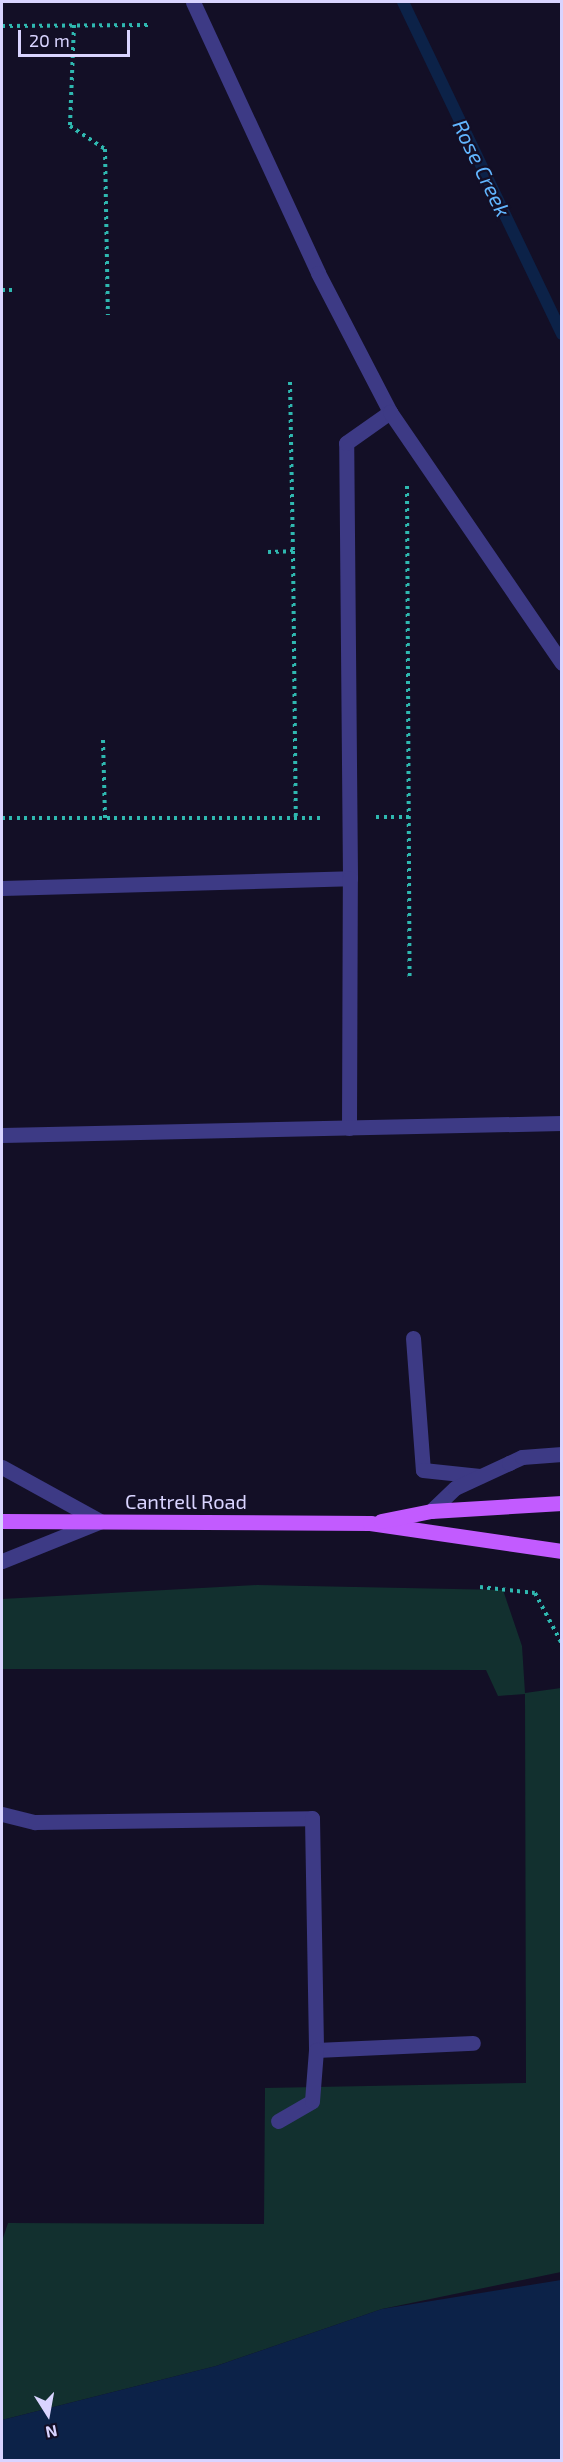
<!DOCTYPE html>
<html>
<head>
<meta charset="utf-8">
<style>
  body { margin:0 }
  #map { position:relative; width:563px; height:2462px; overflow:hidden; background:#130f26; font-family:"Exo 2",sans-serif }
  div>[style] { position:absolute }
  .green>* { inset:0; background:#12302f }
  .water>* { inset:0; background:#0c2248 }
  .stream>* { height:12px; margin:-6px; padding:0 6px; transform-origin:6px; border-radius:6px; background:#0c2248 }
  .path>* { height:4px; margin-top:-2px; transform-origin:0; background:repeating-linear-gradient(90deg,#2fb8b0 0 3px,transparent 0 7.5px) }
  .lane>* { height:15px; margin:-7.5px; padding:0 7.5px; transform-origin:7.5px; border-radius:7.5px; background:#3d3a85 }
  .primary>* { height:15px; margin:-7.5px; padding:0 7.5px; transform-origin:7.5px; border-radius:7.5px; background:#c25bff }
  span { translate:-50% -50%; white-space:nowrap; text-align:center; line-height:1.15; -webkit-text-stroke:4.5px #130f26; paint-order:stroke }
  .street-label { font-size:20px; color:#d9d4ff }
  .water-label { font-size:21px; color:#62b6ff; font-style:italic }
  .frame { position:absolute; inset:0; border:3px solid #d9d4ff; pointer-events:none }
  .north { position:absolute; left:18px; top:2384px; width:60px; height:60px; -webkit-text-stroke:4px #130f26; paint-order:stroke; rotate:169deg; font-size:16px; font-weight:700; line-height:24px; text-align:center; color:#d9d4ff }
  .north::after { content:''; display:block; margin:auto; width:21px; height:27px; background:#d9d4ff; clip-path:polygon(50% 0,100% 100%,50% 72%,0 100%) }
  .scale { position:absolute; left:18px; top:30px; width:112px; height:27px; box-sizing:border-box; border:3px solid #d9d4ff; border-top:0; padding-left:8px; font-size:18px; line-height:21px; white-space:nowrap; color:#d9d4ff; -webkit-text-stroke:4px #130f26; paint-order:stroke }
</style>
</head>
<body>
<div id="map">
  <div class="green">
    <i style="clip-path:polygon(257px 1585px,503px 1590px,522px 1646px,525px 1693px,561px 1688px,561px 2272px,382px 2309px,216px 2366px,2px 2420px,2px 2241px,8px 2223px,264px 2224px,265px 2088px,526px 2083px,525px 1694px,498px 1696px,486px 1670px,2px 1669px,2px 1599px)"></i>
  </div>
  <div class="water">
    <i style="clip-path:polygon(561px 2280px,561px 2460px,2px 2460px,2px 2420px,216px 2366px,382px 2309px)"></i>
  </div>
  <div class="stream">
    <i style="left:403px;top:2px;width:368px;rotate:64.4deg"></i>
  </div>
  <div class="path">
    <i style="left:74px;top:25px;width:101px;rotate:92.3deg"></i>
    <i style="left:70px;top:126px;width:42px;rotate:33.3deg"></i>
    <i style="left:105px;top:149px;width:166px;rotate:89deg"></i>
    <i style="left:2px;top:26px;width:147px;rotate:-0.4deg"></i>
    <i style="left:2px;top:290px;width:12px"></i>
    <i style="left:290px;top:382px;width:169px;rotate:89deg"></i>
    <i style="left:407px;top:486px;width:494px;rotate:89.7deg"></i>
    <i style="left:268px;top:552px;width:25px;rotate:-2deg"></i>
    <i style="left:293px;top:551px;width:267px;rotate:89.4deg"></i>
    <i style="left:103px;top:740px;width:78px;rotate:88.5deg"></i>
    <i style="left:376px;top:817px;width:35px"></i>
    <i style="left:2px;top:818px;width:322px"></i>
    <i style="left:480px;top:1587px;width:55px;rotate:6.2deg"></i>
    <i style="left:535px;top:1593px;width:58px;rotate:62.1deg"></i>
  </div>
  <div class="lane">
    <i style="left:193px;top:2px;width:298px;rotate:65.2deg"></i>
    <i style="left:318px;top:273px;width:157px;rotate:62.6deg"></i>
    <i style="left:2px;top:888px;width:348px;rotate:-1.6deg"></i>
    <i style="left:350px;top:878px;width:435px;rotate:-90.5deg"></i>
    <i style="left:346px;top:443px;width:54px;rotate:-35.2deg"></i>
    <i style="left:390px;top:412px;width:304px;rotate:55.6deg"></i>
    <i style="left:349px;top:1128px;width:250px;rotate:-89.8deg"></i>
    <i style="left:2px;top:1135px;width:560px;rotate:-1.23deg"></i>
    <i style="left:413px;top:1338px;width:132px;rotate:85.7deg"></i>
    <i style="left:423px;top:1470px;width:57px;rotate:6deg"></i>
    <i style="left:2px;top:1467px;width:112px;rotate:28.9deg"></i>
    <i style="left:431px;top:1511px;width:33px;rotate:-44deg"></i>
    <i style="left:455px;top:1488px;width:60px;rotate:-24.8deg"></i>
    <i style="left:509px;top:1463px;width:14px;rotate:-25deg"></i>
    <i style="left:522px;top:1457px;width:40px;rotate:-4.3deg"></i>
    <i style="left:2px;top:1561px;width:105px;rotate:-21.9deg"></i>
    <i style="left:2px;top:1814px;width:34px;rotate:14deg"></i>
    <i style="left:35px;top:1822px;width:277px;rotate:-0.8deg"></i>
    <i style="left:312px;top:1818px;width:232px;rotate:89deg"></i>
    <i style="left:316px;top:2050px;width:157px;rotate:-2.6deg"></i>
    <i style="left:278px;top:2121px;width:39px;rotate:-30deg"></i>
    <i style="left:312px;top:2101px;width:51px;rotate:-85.5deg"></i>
  </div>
  <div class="primary">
    <i style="left:2px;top:1521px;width:368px;rotate:0.3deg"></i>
    <i style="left:370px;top:1523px;width:194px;rotate:8.3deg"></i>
    <i style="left:381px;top:1521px;width:51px;rotate:-11.3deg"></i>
    <i style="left:431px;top:1511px;width:131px;rotate:-3.5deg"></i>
  </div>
  <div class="street-label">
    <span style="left:186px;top:1501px">Cantrell Road</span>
  </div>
  <div class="water-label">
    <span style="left:482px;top:168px;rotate:64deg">Rose Creek</span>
  </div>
  <div class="frame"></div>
  <div class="north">N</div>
  <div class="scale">20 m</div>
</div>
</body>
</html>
